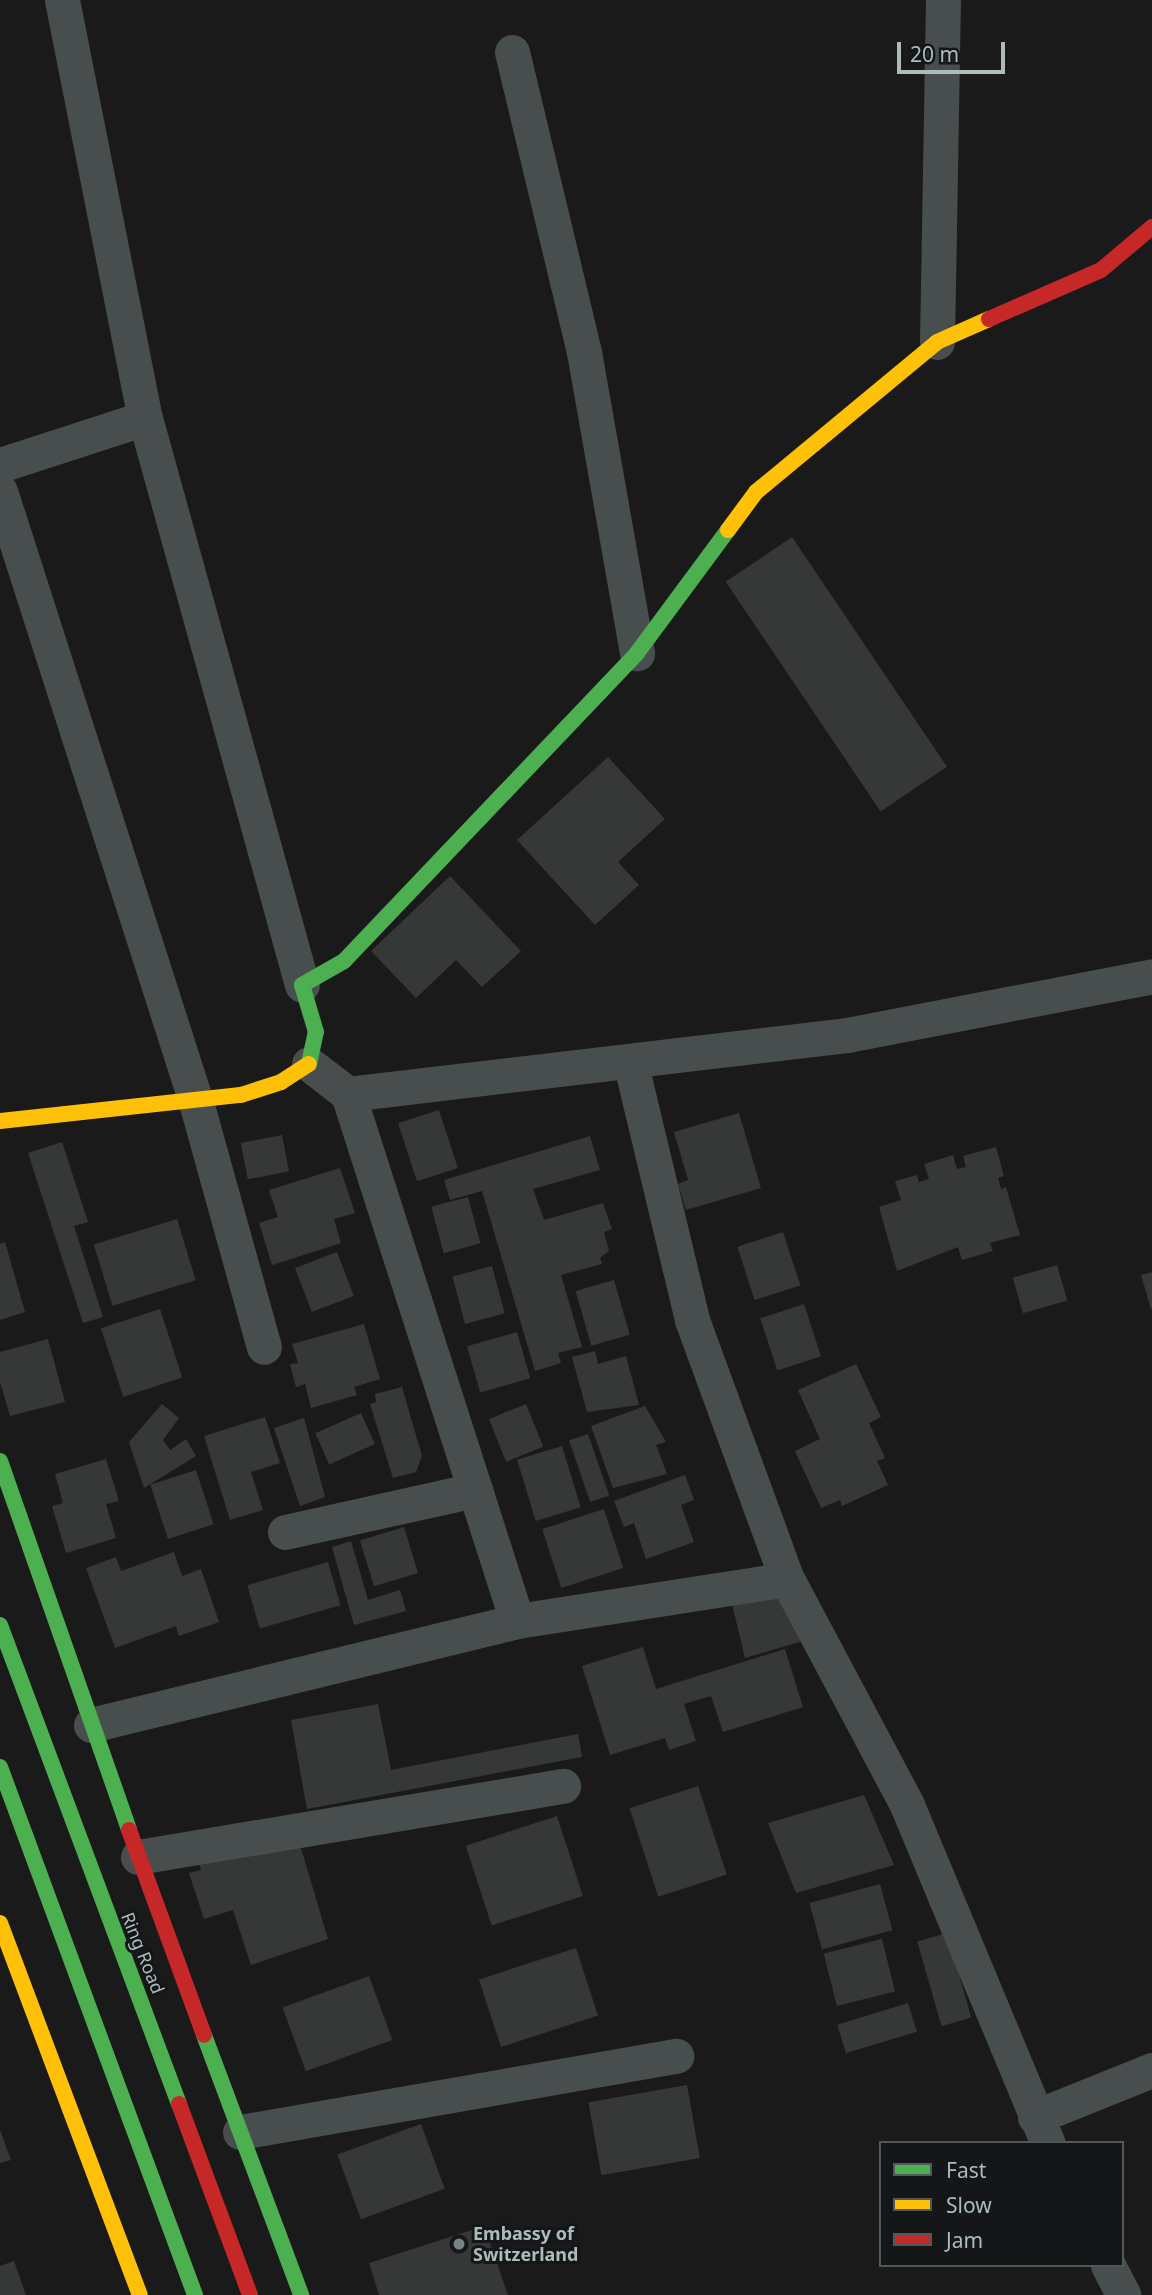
<!DOCTYPE html>
<html>
<head>
<meta charset="utf-8">
<style>
  body { margin:0 }
  #map { position:relative; width:1152px; height:2295px; overflow:hidden; background:#1a1a1a; font-family:"Noto Sans",sans-serif }
  div>[style] { position:absolute }
  .building>* { inset:0; background:#363838; transform-origin:0 0 }
  .street>* { height:35px; margin:-17.5px; padding:0 17.5px; transform-origin:17.5px; border-radius:17.5px; background:#484d4d }
  .fast>* { height:16px; margin:-8px; padding:0 8px; transform-origin:8px; border-radius:8px; background:#4caf50 }
  .slow>* { height:16px; margin:-8px; padding:0 8px; transform-origin:8px; border-radius:8px; background:#ffc107 }
  .jam>* { height:16px; margin:-8px; padding:0 8px; transform-origin:8px; border-radius:8px; background:#c62828 }
  .dots>* { width:19px; height:19px; translate:-50% -50%; box-sizing:border-box; border:4px solid #141617; border-radius:50% }
  span { translate:-50% -50%; white-space:nowrap; text-align:center; line-height:1.15; -webkit-text-stroke:6px #141617; paint-order:stroke }
  .street-label { font-size:18px; color:#abbcbc }
  .poi-label { font-size:18px; color:#abbcbc; font-weight:700 }
  .left { translate:0 -50%; text-align:left }
  .legend { position:absolute; left:879px; top:2141px; width:245px; height:126px; box-sizing:border-box; background:#141617; border:2px solid #505859; margin:0; padding:9px 12px; list-style:none; font-size:21px; color:#abbcbc }
  .legend li { display:flex; align-items:center; gap:14px; height:35px }
  .legend b { width:35px; border:2px solid #505859 }
  .scale { position:absolute; left:897px; top:42px; width:108px; height:32px; box-sizing:border-box; border:4px solid #abbcbc; border-top:0; padding-left:9px; font-size:21px; line-height:24px; white-space:nowrap; color:#abbcbc; -webkit-text-stroke:5px #141617; paint-order:stroke }
</style>
</head>
<body>
<div id="map">
  <div class="building">
    <i style="left:792px;top:537px;width:277px;height:80px;rotate:56deg"></i>
    <i style="clip-path:polygon(608px 757px,665px 819px,618px 862px,639px 885px,595px 925px,517px 840px)"></i>
    <i style="clip-path:polygon(450px 876px,521px 951px,482px 987px,456px 960px,416px 998px,371px 951px)"></i>
    <i style="left:439px;top:1110px;width:61px;height:43px;rotate:72deg"></i>
    <i style="clip-path:polygon(739px 1113px,761px 1188px,686px 1210px,678px 1184px,688px 1180px,674px 1132px)"></i>
    <i style="left:282px;top:1135px;width:37px;height:42px;rotate:79deg"></i>
    <i style="clip-path:polygon(590px 1136px,600px 1170px,533px 1189px,544px 1220px,603px 1203px,612px 1229px,604px 1232px,609px 1251px,600px 1258px,602px 1264px,561px 1275px,582px 1347px,558px 1353px,561px 1363px,535px 1371px,482px 1191px,450px 1200px,444px 1180px)"></i>
    <i style="clip-path:polygon(62px 1142px,88px 1222px,74px 1226px,103px 1317px,83px 1323px,28px 1153px)"></i>
    <i style="clip-path:polygon(996px 1147px,1004px 1176px,998px 1178px,1001px 1189px,1006px 1187px,1020px 1235px,990px 1243px,993px 1251px,962px 1260px,958px 1247px,897px 1271px,879px 1207px,901px 1200px,895px 1181px,917px 1175px,919px 1182px,929px 1179px,924px 1164px,953px 1155px,957px 1169px,966px 1167px,963px 1156px)"></i>
    <i style="clip-path:polygon(340px 1168px,355px 1213px,334px 1219px,341px 1243px,272px 1265px,259px 1223px,278px 1217px,269px 1190px)"></i>
    <i style="left:468px;top:1197px;width:48px;height:38px;rotate:75deg"></i>
    <i style="left:177px;top:1219px;width:64px;height:87px;rotate:73deg"></i>
    <i style="left:783px;top:1232px;width:56px;height:48px;rotate:72deg"></i>
    <i style="clip-path:polygon(5px 1242px,25px 1312px,0 1320px,0 1244px)"></i>
    <i style="left:337px;top:1252px;width:47px;height:45px;rotate:69deg"></i>
    <i style="left:1057px;top:1265px;width:37px;height:46px;rotate:74deg"></i>
    <i style="left:492px;top:1266px;width:49px;height:41px;rotate:75deg"></i>
    <i style="clip-path:polygon(1152px 1272px,1152px 1309px,1151px 1309px,1141px 1275px)"></i>
    <i style="left:614px;top:1280px;width:57px;height:40px;rotate:74deg"></i>
    <i style="left:804px;top:1304px;width:55px;height:46px;rotate:72deg"></i>
    <i style="left:160px;top:1309px;width:72px;height:62px;rotate:72deg"></i>
    <i style="clip-path:polygon(364px 1324px,380px 1379px,354px 1387px,357px 1395px,311px 1408px,305px 1384px,296px 1387px,290px 1364px,298px 1363px,292px 1344px)"></i>
    <i style="left:517px;top:1332px;width:48px;height:52px;rotate:74deg"></i>
    <i style="clip-path:polygon(48px 1339px,65px 1402px,10px 1416px,0 1382px,0 1352px)"></i>
    <i style="clip-path:polygon(595px 1351px,598px 1364px,626px 1356px,639px 1405px,587px 1412px,572px 1357px)"></i>
    <i style="clip-path:polygon(856px 1364px,881px 1417px,869px 1423px,885px 1458px,877px 1461px,888px 1485px,842px 1506px,840px 1500px,821px 1508px,795px 1451px,820px 1439px,798px 1390px)"></i>
    <i style="clip-path:polygon(402px 1387px,422px 1456px,416px 1472px,393px 1478px,370px 1404px,376px 1402px,375px 1394px)"></i>
    <i style="clip-path:polygon(162px 1404px,179px 1418px,163px 1440px,170px 1450px,186px 1439px,196px 1456px,144px 1488px,129px 1442px)"></i>
    <i style="left:526px;top:1404px;width:46px;height:40px;rotate:68deg"></i>
    <i style="clip-path:polygon(645px 1406px,666px 1442px,656px 1445px,667px 1474px,613px 1488px,591px 1426px)"></i>
    <i style="left:361px;top:1413px;width:34px;height:50px;rotate:66deg"></i>
    <i style="clip-path:polygon(265px 1417px,280px 1463px,251px 1472px,263px 1510px,230px 1520px,204px 1436px)"></i>
    <i style="clip-path:polygon(304px 1418px,325px 1497px,300px 1506px,274px 1428px)"></i>
    <i style="left:588px;top:1434px;width:65px;height:20px;rotate:71deg"></i>
    <i style="left:562px;top:1446px;width:64px;height:47px;rotate:73deg"></i>
    <i style="clip-path:polygon(106px 1459px,119px 1501px,106px 1504px,116px 1538px,66px 1553px,52px 1506px,63px 1503px,55px 1474px)"></i>
    <i style="left:196px;top:1470px;width:57px;height:48px;rotate:72deg"></i>
    <i style="clip-path:polygon(685px 1475px,694px 1500px,681px 1505px,694px 1542px,646px 1559px,634px 1523px,624px 1527px,614px 1501px)"></i>
    <i style="left:604px;top:1509px;width:62px;height:65px;rotate:72deg"></i>
    <i style="left:404px;top:1527px;width:48px;height:46px;rotate:73deg"></i>
    <i style="clip-path:polygon(351px 1541px,368px 1600px,400px 1590px,406px 1611px,354px 1625px,332px 1547px)"></i>
    <i style="clip-path:polygon(174px 1552px,182px 1576px,201px 1569px,219px 1622px,179px 1636px,176px 1626px,115px 1648px,86px 1568px,116px 1557px,121px 1571px)"></i>
    <i style="left:328px;top:1562px;width:45px;height:84px;rotate:74deg"></i>
    <i style="clip-path:polygon(772px 1585px,803px 1641px,745px 1658px,730px 1596px)"></i>
    <i style="clip-path:polygon(643px 1647px,656px 1689px,785px 1649px,803px 1707px,723px 1732px,711px 1696px,684px 1704px,696px 1741px,669px 1750px,665px 1738px,610px 1755px,582px 1666px)"></i>
    <i style="clip-path:polygon(378px 1704px,391px 1770px,578px 1734px,582px 1757px,307px 1809px,291px 1720px)"></i>
    <i style="left:698px;top:1786px;width:93px;height:72px;rotate:72deg"></i>
    <i style="clip-path:polygon(864px 1795px,894px 1865px,796px 1893px,768px 1823px)"></i>
    <i style="left:557px;top:1816px;width:84px;height:96px;rotate:72deg"></i>
    <i style="clip-path:polygon(298px 1838px,328px 1939px,251px 1965px,233px 1910px,204px 1919px,189px 1873px,201px 1870px,197px 1856px)"></i>
    <i style="left:880px;top:1884px;width:48px;height:73px;rotate:75deg"></i>
    <i style="left:947px;top:1933px;width:88px;height:31px;rotate:74deg"></i>
    <i style="left:882px;top:1939px;width:54px;height:60px;rotate:76deg"></i>
    <i style="left:576px;top:1948px;width:71px;height:102px;rotate:72deg"></i>
    <i style="left:369px;top:1976px;width:68px;height:92px;rotate:70deg"></i>
    <i style="left:908px;top:2003px;width:30px;height:74px;rotate:73deg"></i>
    <i style="left:687px;top:2085px;width:74px;height:100px;rotate:80deg"></i>
    <i style="left:421px;top:2124px;width:69px;height:89px;rotate:70deg"></i>
    <i style="clip-path:polygon(0 2130px,11px 2160px,0 2163px)"></i>
    <i style="clip-path:polygon(484px 2226px,508px 2295px,379px 2295px,369px 2263px)"></i>
    <i style="clip-path:polygon(14px 2261px,26px 2295px,0 2295px,0 2266px)"></i>
  </div>
  <div class="street">
    <i style="left:62px;top:0;width:426px;rotate:78.8deg"></i>
    <i style="left:145px;top:418px;width:588px;rotate:74.52deg"></i>
    <i style="left:512px;top:52px;width:309px;rotate:76.5deg"></i>
    <i style="left:584px;top:352px;width:306px;rotate:80deg"></i>
    <i style="left:937px;top:342px;width:342px;rotate:-89deg"></i>
    <i style="left:0;top:465px;width:152px;rotate:-18deg"></i>
    <i style="left:0;top:491px;width:642px;rotate:72.21deg"></i>
    <i style="left:196px;top:1102px;width:254px;rotate:74.5deg"></i>
    <i style="left:630px;top:1061px;width:266px;rotate:76.5deg"></i>
    <i style="left:692px;top:1320px;width:276px;rotate:69.9deg"></i>
    <i style="left:309px;top:1064px;width:49px;rotate:37.6deg"></i>
    <i style="left:348px;top:1094px;width:502px;rotate:-6.74deg"></i>
    <i style="left:847px;top:1035px;width:311px;rotate:-10.9deg"></i>
    <i style="left:285px;top:1532px;width:195px;rotate:-12.5deg"></i>
    <i style="left:517px;top:1621px;width:273px;rotate:-8.8deg"></i>
    <i style="left:787px;top:1579px;width:256px;rotate:62deg"></i>
    <i style="left:907px;top:1805px;width:366px;rotate:67.4deg"></i>
    <i style="left:91px;top:1725px;width:439px;rotate:-13.7deg"></i>
    <i style="left:517px;top:1621px;width:553px;rotate:-107.78deg"></i>
    <i style="left:138px;top:1857px;width:431px;rotate:-9.5deg"></i>
    <i style="left:1035px;top:2117px;width:126px;rotate:-21.9deg"></i>
    <i style="left:240px;top:2132px;width:443px;rotate:-9.9deg"></i>
    <i style="left:1108px;top:2265px;width:34px;rotate:63deg"></i>
  </div>
  <div class="fast">
    <i style="left:309px;top:1064px;width:33px;rotate:-78deg"></i>
    <i style="left:316px;top:1032px;width:49px;rotate:-106.6deg"></i>
    <i style="left:302px;top:985px;width:48px;rotate:-29.7deg"></i>
    <i style="left:344px;top:961px;width:425px;rotate:-46.4deg"></i>
    <i style="left:637px;top:653px;width:153px;rotate:-53.5deg"></i>
    <i style="left:0;top:1461px;width:391px;rotate:70.7deg"></i>
    <i style="left:0;top:1625px;width:511px;rotate:69.51deg"></i>
    <i style="left:0;top:1767px;width:563px;rotate:69.73deg"></i>
    <i style="left:204px;top:2035px;width:278px;rotate:69.5deg"></i>
  </div>
  <div class="slow">
    <i style="left:728px;top:530px;width:47px;rotate:-53.6deg"></i>
    <i style="left:756px;top:492px;width:235px;rotate:-39.6deg"></i>
    <i style="left:937px;top:342px;width:57px;rotate:-23.9deg"></i>
    <i style="left:0;top:1121px;width:242px;rotate:-6.2deg"></i>
    <i style="left:241px;top:1095px;width:42px;rotate:-18deg"></i>
    <i style="left:281px;top:1082px;width:33px;rotate:-33deg"></i>
    <i style="left:0;top:1923px;width:397px;rotate:69.4deg"></i>
  </div>
  <div class="jam">
    <i style="left:989px;top:319px;width:122px;rotate:-23.6deg"></i>
    <i style="left:1101px;top:270px;width:67px;rotate:-40.1deg"></i>
    <i style="left:129px;top:1830px;width:218px;rotate:69.9deg"></i>
    <i style="left:179px;top:2104px;width:204px;rotate:69.6deg"></i>
  </div>
  <div class="dots">
    <i style="left:459px;top:2244px;background:#788383"></i>
  </div>
  <div class="street-label">
    <span style="left:143px;top:1953px;rotate:68deg">Ring Road</span>
  </div>
  <div class="poi-label">
    <span class="left" style="left:473px;top:2244px">Embassy of<br>Switzerland</span>
  </div>
  <ul class="legend">
  <li><b style="height:9px;background:#4caf50"></b>Fast</li>
  <li><b style="height:9px;background:#ffc107"></b>Slow</li>
  <li><b style="height:9px;background:#c62828"></b>Jam</li>
  </ul>
  <div class="scale">20 m</div>
</div>
</body>
</html>
